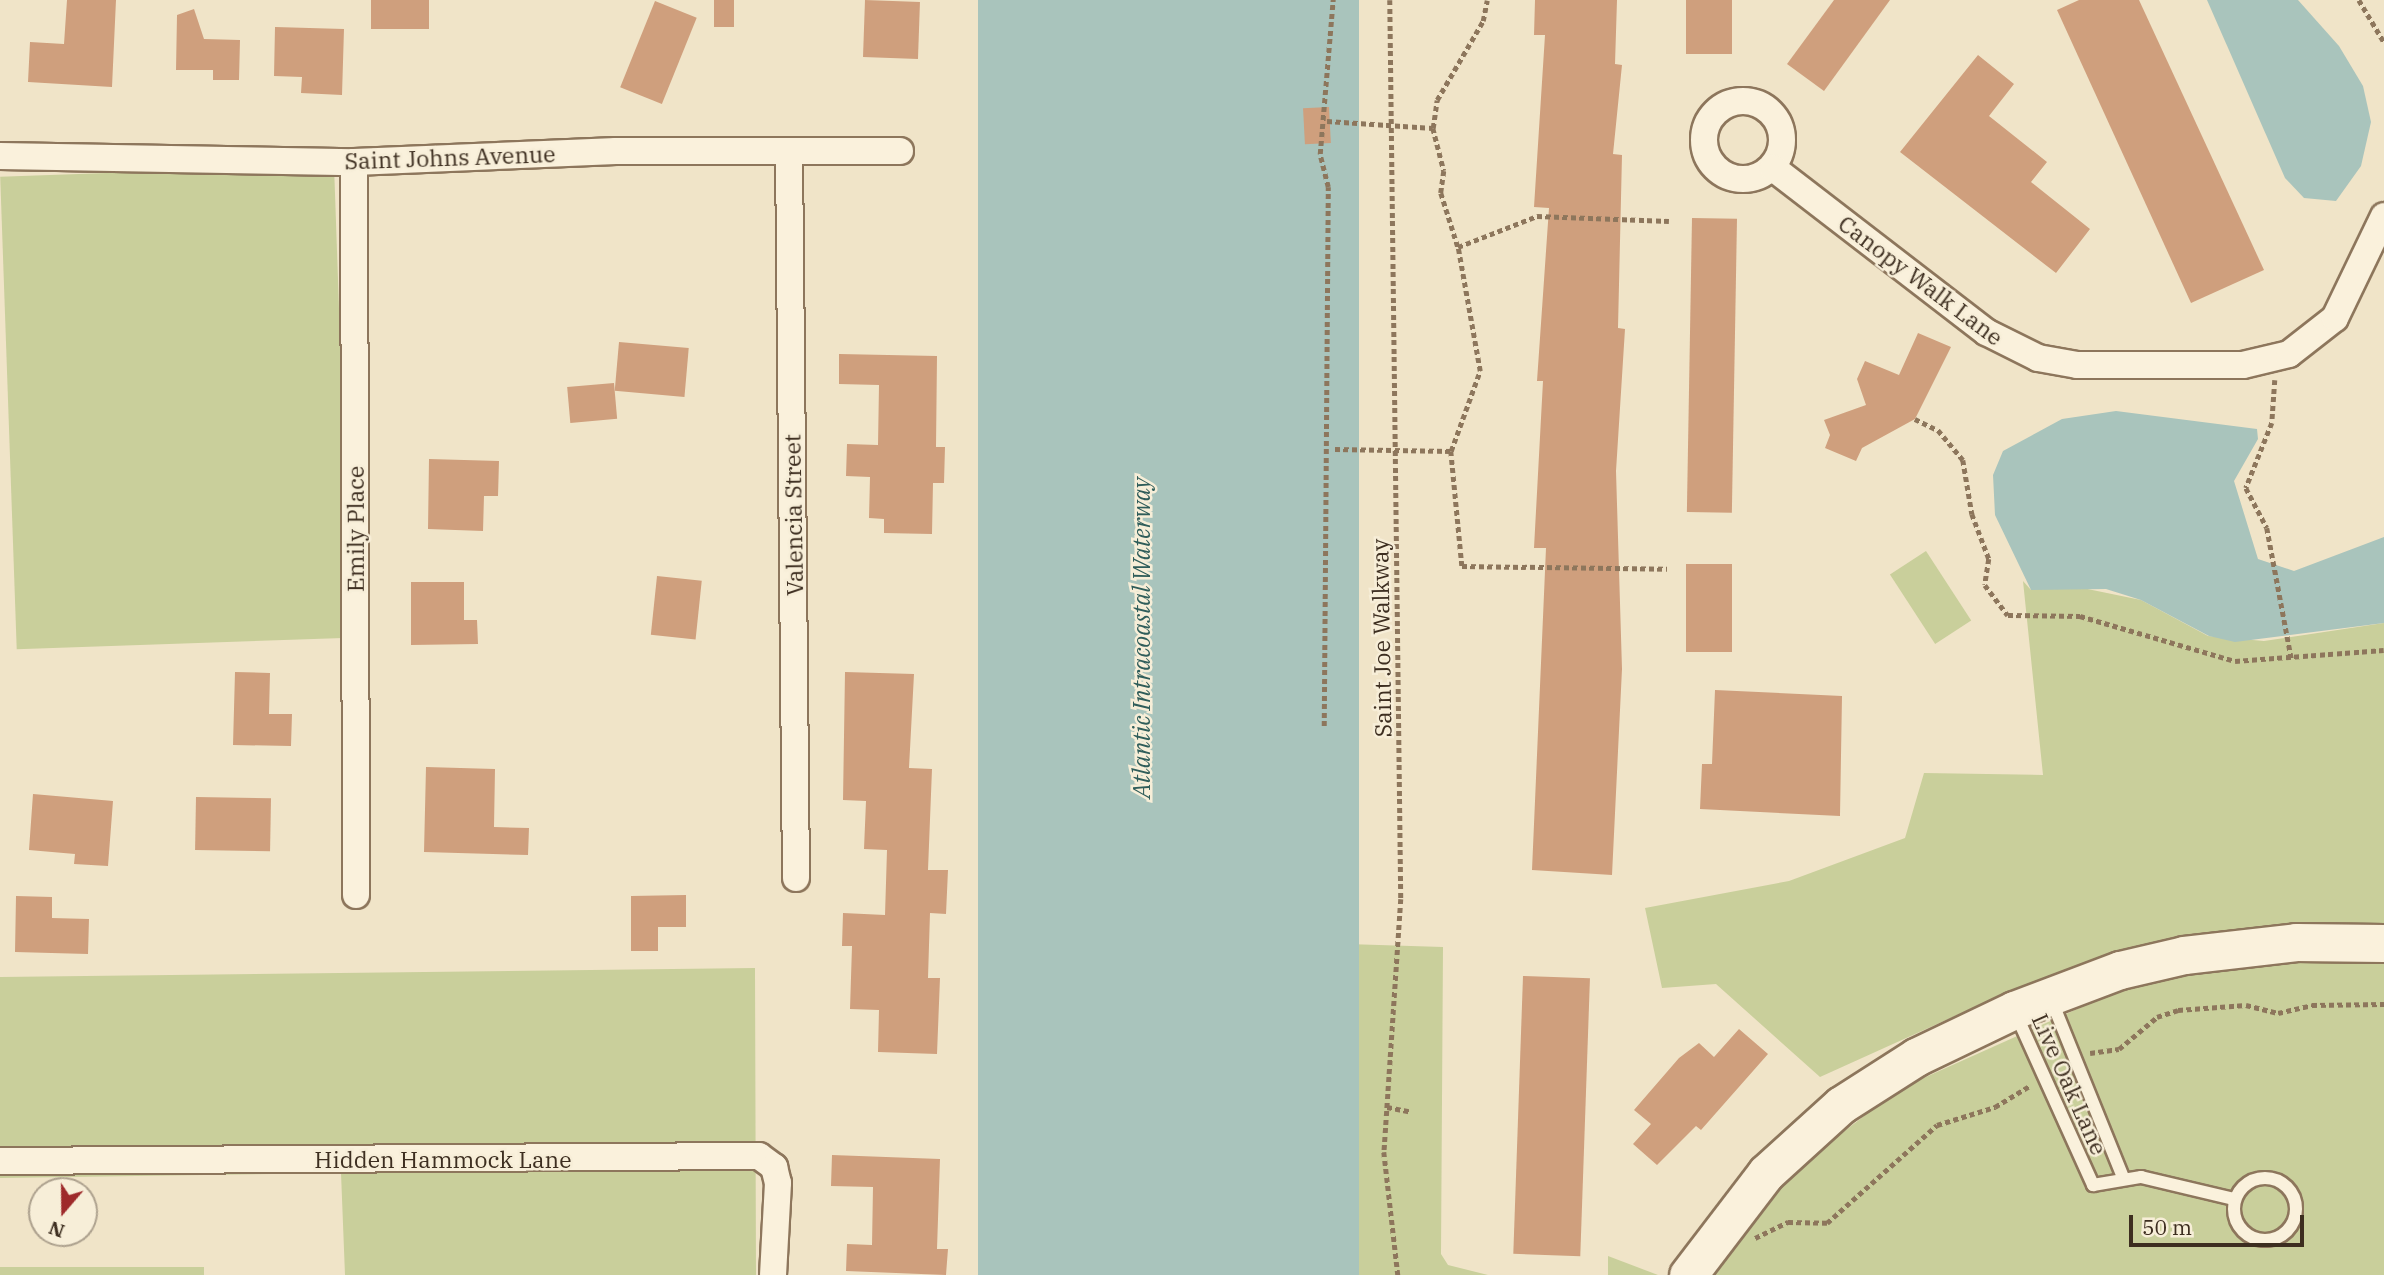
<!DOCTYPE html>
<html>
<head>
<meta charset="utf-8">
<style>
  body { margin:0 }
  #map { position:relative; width:2384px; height:1275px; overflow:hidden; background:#f0e4c8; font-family:"IBM Plex Serif",serif }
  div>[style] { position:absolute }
  .green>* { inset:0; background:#c9cf9b; transform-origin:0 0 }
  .water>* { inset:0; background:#a9c4bc; transform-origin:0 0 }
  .building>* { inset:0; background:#cf9f7d; transform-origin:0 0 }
  .path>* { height:4.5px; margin-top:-2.25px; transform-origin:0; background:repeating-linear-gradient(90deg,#8d765c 0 5px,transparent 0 8.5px) }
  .roads { filter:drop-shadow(2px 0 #8d765c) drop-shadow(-2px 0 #8d765c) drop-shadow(0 2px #8d765c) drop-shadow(0 -2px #8d765c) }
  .lane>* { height:12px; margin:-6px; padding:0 6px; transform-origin:6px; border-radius:6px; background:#faf1dc }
  .lane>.ring { margin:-6px; padding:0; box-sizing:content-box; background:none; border:12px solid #faf1dc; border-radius:50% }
  .street>* { height:26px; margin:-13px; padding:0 13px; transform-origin:13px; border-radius:13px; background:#faf1dc }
  .street>.ring { margin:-13px; padding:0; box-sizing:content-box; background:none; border:26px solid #faf1dc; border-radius:50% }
  .secondary>* { height:37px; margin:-18.5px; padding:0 18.5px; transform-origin:18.5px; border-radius:18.5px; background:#faf1dc }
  span { translate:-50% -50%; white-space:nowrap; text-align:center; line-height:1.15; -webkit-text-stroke:5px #f7eed8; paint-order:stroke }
  .street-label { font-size:23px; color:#3d2e20 }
  .water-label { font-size:24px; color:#2f5d5a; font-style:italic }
  .north { position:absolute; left:28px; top:1177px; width:70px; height:70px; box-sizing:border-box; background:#f7eed8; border:2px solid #ada18e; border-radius:50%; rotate:200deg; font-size:19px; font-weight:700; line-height:28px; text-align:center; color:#3d2e20 }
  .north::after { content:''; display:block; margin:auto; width:24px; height:32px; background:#9e2a2b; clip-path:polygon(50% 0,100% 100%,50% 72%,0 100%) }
  .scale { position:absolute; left:2129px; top:1215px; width:175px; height:32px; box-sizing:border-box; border:4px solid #3d2e20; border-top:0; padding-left:9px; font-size:21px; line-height:24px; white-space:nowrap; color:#3d2e20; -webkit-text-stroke:5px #f7eed8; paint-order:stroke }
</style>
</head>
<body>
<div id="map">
  <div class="green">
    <i style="left:334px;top:165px;width:473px;height:334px;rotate:88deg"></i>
    <i style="left:1926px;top:551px;width:83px;height:43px;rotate:57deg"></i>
    <i style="clip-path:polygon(2023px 581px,2031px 590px,2068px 585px,2141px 600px,2208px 636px,2264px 641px,2384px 623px,2384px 928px,2294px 925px,2173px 937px,2019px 987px,1820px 1077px,1716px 984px,1662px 988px,1645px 908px,1789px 881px,1905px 838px,1924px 773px,2043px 775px)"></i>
    <i style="clip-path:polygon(1347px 944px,1443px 947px,1441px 1254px,1448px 1265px,1488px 1275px,1343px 1275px)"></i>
    <i style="clip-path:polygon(2384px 959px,2384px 1275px,1712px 1275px,1742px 1230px,1811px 1157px,1899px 1089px,2124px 988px,2246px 964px)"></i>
    <i style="clip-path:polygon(755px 968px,756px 1275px,345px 1275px,341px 1173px,0 1178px,0 977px)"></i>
    <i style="clip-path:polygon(1608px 1256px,1658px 1275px,1608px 1275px)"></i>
    <i style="left:204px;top:1267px;width:8px;height:204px;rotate:90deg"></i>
  </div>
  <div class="water">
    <i style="left:978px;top:0;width:381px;height:1275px"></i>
    <i style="clip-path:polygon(2207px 0,2298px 0,2339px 46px,2363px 86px,2371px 122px,2361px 166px,2336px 201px,2304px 198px,2285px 178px)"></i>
    <i style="clip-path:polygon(2116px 411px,2257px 429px,2258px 439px,2234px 481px,2258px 559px,2294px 571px,2384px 537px,2384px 623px,2235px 642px,2209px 636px,2141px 600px,2106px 589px,2031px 590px,1995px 515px,1993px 475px,2003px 451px,2062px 419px)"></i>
  </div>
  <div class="building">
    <i style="clip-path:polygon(67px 0,116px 0,112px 87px,28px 82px,30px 42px,64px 44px)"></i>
    <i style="left:371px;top:0;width:58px;height:29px"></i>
    <i style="left:714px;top:0;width:20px;height:27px"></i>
    <i style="left:865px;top:0;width:55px;height:57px;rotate:2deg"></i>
    <i style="clip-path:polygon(1535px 0,1617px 0,1615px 64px,1622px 65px,1613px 154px,1622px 155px,1618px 328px,1625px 329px,1616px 471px,1622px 669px,1612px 875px,1532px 870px,1546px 548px,1534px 548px,1543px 381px,1537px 381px,1549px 208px,1534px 207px,1545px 35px,1534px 35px)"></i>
    <i style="left:1686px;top:0;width:46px;height:54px"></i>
    <i style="clip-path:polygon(1834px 0,1890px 0,1824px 91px,1787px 64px)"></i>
    <i style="clip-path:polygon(2079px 0,2139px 0,2264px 270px,2191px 303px,2057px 10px)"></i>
    <i style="left:655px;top:1px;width:45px;height:93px;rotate:22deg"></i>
    <i style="clip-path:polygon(194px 9px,204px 39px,240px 40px,239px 80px,213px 80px,213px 70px,176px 70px,177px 15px)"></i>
    <i style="clip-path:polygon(275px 27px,344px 29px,342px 95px,301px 93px,302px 77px,274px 76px)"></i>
    <i style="clip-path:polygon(1978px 55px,2014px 84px,1989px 116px,2047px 162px,2031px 182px,2090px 229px,2056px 273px,1900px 152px)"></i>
    <i style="left:1329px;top:107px;width:36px;height:26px;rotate:87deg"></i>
    <i style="left:1692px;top:218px;width:45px;height:294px;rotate:1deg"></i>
    <i style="clip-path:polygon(1918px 333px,1951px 347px,1915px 419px,1862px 448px,1856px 461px,1825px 448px,1830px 435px,1824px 420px,1866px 405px,1857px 379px,1865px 361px,1899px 375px)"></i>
    <i style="left:619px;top:342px;width:70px;height:49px;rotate:5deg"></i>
    <i style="clip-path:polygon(839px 354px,937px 356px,936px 447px,945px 447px,944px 483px,933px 483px,932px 534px,884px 533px,884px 519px,869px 518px,870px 477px,846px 476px,847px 444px,878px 445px,879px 385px,839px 384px)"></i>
    <i style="left:614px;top:383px;width:36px;height:47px;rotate:85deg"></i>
    <i style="clip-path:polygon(429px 459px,499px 461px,498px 496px,484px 496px,483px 531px,428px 529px)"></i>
    <i style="left:1686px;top:564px;width:46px;height:88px"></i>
    <i style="left:657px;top:576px;width:45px;height:59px;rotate:6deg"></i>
    <i style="clip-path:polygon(411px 582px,464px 582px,464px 620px,477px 620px,478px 644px,411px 645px)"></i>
    <i style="clip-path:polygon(235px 672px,270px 673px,269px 714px,292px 714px,291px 746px,233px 745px)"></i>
    <i style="clip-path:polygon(845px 672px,914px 674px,909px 768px,932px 769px,928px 870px,948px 870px,946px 914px,930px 913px,928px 978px,940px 978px,937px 1054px,878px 1052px,879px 1010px,850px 1009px,852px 946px,842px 946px,843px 913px,885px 915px,887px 850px,864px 849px,866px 801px,843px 800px)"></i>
    <i style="clip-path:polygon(1715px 690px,1842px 696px,1840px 816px,1700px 809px,1702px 764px,1712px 764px)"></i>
    <i style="clip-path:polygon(426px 767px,495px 769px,494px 827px,529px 828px,528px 855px,424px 852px)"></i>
    <i style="clip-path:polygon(33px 794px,113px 801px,108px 866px,74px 864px,75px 854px,29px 850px)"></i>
    <i style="left:196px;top:797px;width:75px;height:53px;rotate:1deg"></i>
    <i style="clip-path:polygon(686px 895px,686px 927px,658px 927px,658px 951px,631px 951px,631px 896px)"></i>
    <i style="clip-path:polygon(16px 896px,52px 897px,52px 918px,89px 919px,88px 954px,15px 952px)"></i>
    <i style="left:1523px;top:976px;width:67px;height:278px;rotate:2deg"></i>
    <i style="clip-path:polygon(1739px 1029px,1768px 1054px,1701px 1130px,1696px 1126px,1657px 1165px,1633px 1144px,1651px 1124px,1634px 1110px,1679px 1058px,1699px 1043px,1714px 1057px)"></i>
    <i style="clip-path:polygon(832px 1155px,940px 1159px,937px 1249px,948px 1249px,946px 1275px,846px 1271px,847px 1244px,872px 1245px,873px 1187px,831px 1186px)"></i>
  </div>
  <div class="path">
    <i style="left:1390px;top:0;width:899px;rotate:89.3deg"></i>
    <i style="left:1401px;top:899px;width:254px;rotate:93.8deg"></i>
    <i style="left:1384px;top:1152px;width:124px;rotate:83.5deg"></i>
    <i style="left:2359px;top:0;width:49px;rotate:59.2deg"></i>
    <i style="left:1327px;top:121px;width:106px;rotate:3.8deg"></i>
    <i style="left:1433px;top:128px;width:44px;rotate:75.7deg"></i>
    <i style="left:1444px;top:171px;width:22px;rotate:98deg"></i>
    <i style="left:1441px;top:193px;width:57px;rotate:72.5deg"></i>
    <i style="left:1433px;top:128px;width:28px;rotate:-82deg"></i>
    <i style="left:1437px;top:100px;width:91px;rotate:-59.8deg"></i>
    <i style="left:1483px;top:21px;width:21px;rotate:-79deg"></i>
    <i style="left:2275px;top:380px;width:43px;rotate:94deg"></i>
    <i style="left:2272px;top:423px;width:70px;rotate:111.8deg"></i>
    <i style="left:2246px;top:488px;width:45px;rotate:62.3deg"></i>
    <i style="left:2267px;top:528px;width:135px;rotate:79.4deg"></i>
    <i style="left:1915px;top:419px;width:25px;rotate:26deg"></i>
    <i style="left:1938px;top:430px;width:39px;rotate:50deg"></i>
    <i style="left:1963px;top:460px;width:55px;rotate:80.5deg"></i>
    <i style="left:1972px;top:514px;width:48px;rotate:69.3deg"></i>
    <i style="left:1989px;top:559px;width:26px;rotate:99deg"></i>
    <i style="left:1985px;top:585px;width:38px;rotate:53deg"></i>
    <i style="left:2008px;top:615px;width:72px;rotate:0.8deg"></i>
    <i style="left:2080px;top:616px;width:161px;rotate:16.2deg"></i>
    <i style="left:2235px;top:661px;width:149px;rotate:-4.2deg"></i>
    <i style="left:1335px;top:449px;width:116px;rotate:1deg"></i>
    <i style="left:1451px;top:451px;width:85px;rotate:-70.1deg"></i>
    <i style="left:1480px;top:371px;width:126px;rotate:-100.1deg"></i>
    <i style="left:1458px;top:247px;width:85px;rotate:-21.4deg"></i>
    <i style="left:1537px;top:216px;width:132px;rotate:2.2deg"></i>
    <i style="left:1451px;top:451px;width:116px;rotate:84.5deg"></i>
    <i style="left:1462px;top:566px;width:205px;rotate:0.8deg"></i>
    <i style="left:1324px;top:726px;width:539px;rotate:-89.57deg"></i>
    <i style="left:1328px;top:187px;width:34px;rotate:-104deg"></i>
    <i style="left:1320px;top:154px;width:155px;rotate:-85.2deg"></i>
    <i style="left:2090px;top:1053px;width:29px;rotate:-8deg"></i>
    <i style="left:2119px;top:1049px;width:50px;rotate:-40.1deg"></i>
    <i style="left:2157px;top:1017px;width:22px;rotate:-18deg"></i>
    <i style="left:2178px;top:1010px;width:68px;rotate:-4.2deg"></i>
    <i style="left:2246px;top:1005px;width:33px;rotate:14deg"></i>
    <i style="left:2278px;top:1013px;width:35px;rotate:-13deg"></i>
    <i style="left:2312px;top:1005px;width:72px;rotate:-0.8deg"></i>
    <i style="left:1387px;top:1107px;width:25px;rotate:11deg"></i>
    <i style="left:1755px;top:1238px;width:37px;rotate:-26deg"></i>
    <i style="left:1788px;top:1222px;width:39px;rotate:1deg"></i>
    <i style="left:1827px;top:1223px;width:147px;rotate:-41.7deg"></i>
    <i style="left:1937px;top:1125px;width:61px;rotate:-17.2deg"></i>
    <i style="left:1995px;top:1107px;width:42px;rotate:-31.4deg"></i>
  </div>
  <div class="roads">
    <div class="lane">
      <i style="left:2051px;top:999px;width:192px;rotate:68deg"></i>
      <i style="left:2015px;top:1012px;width:190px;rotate:65.7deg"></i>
      <i style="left:2093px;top:1185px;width:49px;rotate:-9.5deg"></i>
      <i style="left:2141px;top:1177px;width:96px;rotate:13.3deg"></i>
      <i class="ring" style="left:2234px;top:1178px;width:50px;height:50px"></i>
    </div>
    <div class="street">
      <i class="ring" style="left:1704px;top:101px;width:52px;height:52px"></i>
      <i style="left:789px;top:151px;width:727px;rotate:89.45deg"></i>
      <i style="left:0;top:156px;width:354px;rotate:1deg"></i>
      <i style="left:354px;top:162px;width:262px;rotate:-2.4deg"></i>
      <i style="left:616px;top:151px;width:284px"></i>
      <i style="left:354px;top:162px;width:733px;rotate:89.84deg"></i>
      <i style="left:1773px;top:168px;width:269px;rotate:37.6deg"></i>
      <i style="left:1986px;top:332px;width:58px;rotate:26.6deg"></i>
      <i style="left:2038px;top:358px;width:40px;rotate:10deg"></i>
      <i style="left:2077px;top:365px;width:166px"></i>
      <i style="left:2243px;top:365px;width:47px;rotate:-13.4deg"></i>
      <i style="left:2289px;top:354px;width:58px;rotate:-38deg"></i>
      <i style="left:2335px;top:318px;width:113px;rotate:-64.3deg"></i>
      <i style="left:0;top:1161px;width:759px;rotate:-0.38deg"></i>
      <i style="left:759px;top:1156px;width:19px;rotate:36deg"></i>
      <i style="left:774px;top:1167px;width:16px;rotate:76deg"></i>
      <i style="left:778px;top:1183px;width:92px;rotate:93.1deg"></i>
    </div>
    <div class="secondary">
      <i style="left:1688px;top:1275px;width:128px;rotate:-52.6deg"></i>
      <i style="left:1766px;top:1173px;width:101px;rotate:-42.2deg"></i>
      <i style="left:1841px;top:1105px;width:89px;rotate:-32.6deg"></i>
      <i style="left:1916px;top:1057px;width:109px;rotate:-25.6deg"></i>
      <i style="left:2014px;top:1010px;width:113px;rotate:-20.7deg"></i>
      <i style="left:2120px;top:970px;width:66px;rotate:-13.2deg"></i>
      <i style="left:2184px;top:955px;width:113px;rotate:-6.6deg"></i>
      <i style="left:2296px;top:942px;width:88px;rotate:0.7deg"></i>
    </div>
  </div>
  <div class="street-label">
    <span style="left:450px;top:157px;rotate:-2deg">Saint Johns Avenue</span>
    <span style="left:1921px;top:280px;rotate:37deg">Canopy Walk Lane</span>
    <span style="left:793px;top:515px;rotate:-91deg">Valencia Street</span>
    <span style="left:355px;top:529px;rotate:-90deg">Emily Place</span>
    <span style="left:1381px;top:638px;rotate:-91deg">Saint Joe Walkway</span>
    <span style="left:2070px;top:1084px;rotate:66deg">Live Oak Lane</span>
    <span style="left:443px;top:1159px">Hidden Hammock Lane</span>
  </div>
  <div class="water-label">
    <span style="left:1142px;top:638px;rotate:-90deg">Atlantic Intracoastal Waterway</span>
  </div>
  <div class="north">N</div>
  <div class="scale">50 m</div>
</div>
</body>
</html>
